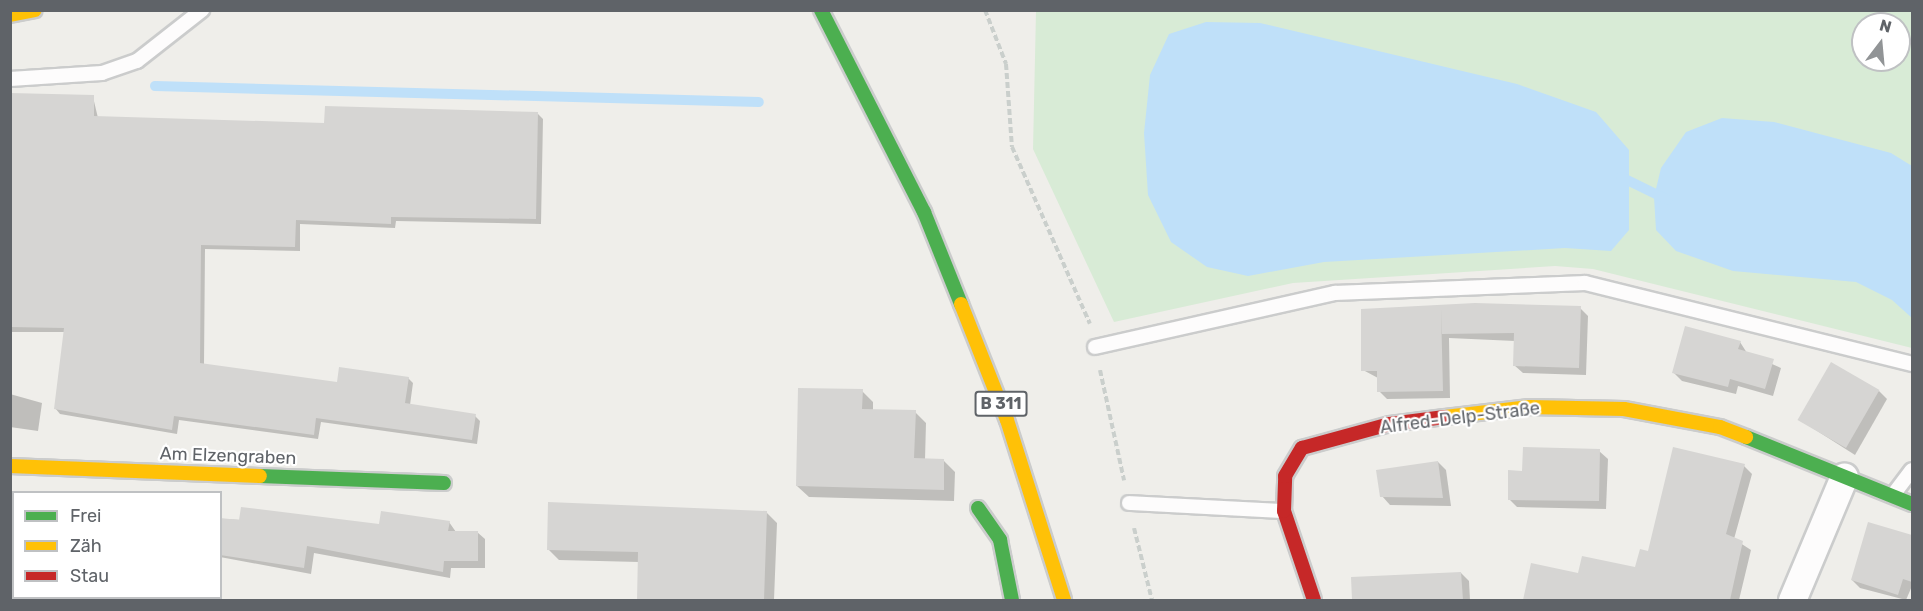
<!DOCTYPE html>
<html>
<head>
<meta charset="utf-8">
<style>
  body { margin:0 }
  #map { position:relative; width:1923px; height:611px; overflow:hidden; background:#efeeea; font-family:Rubik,sans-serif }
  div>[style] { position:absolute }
  .green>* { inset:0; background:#d8ebd6 }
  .water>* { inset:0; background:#bfe0f9 }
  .shadow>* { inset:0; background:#0003; transform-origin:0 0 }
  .stream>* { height:10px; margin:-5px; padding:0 5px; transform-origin:5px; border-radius:5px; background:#bfe0f9 }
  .building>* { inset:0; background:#d6d5d3; transform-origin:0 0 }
  .path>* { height:4px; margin-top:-2px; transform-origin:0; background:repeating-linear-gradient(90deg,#cacfcc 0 6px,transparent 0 9px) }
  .roads { filter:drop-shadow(2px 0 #cbcccc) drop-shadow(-2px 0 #cbcccc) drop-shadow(0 2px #cbcccc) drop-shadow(0 -2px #cbcccc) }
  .lane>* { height:14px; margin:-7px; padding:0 7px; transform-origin:7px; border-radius:7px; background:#fdfcfc }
  .street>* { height:27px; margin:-13.5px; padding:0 13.5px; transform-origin:13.5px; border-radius:13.5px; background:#fdfcfc }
  .fast>* { height:14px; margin:-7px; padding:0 7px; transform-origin:7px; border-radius:7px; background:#4caf50 }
  .slow>* { height:14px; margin:-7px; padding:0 7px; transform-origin:7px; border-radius:7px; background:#ffc107 }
  .jam>* { height:14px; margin:-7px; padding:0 7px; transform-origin:7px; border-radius:7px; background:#c62828 }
  span { translate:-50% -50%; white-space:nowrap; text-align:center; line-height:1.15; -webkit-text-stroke:4.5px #fff; paint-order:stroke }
  .shield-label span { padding:2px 4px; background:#fff; border:2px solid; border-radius:4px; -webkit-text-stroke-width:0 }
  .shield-label { font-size:16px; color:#5f6368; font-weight:700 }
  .street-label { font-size:18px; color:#5f6368 }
  .frame { position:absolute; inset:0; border:12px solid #5f6368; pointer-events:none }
  .legend { position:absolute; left:12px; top:491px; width:210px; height:108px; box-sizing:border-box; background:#fff; border:2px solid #bfc1c3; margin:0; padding:8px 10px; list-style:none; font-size:18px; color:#5f6368 }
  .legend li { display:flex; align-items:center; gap:12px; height:30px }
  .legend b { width:30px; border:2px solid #bfc1c3 }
  .north { position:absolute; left:1851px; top:12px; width:60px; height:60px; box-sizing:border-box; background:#fff; border:2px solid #bfc1c3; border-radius:50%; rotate:16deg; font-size:16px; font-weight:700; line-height:24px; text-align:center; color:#5f6368 }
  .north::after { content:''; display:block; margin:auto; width:21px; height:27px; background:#919496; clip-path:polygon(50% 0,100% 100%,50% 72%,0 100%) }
</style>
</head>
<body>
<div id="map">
  <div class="green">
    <i style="clip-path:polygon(evenodd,1036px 11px,1912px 11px,1912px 348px,1593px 269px,1555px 266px,1293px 283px,1114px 322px,1033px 149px,1036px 11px,1863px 24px,1899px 24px,1899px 60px,1863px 60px,1863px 24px)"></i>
  </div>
  <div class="water">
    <i style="clip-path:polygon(1206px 22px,1260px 23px,1517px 84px,1596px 112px,1629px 150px,1629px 230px,1611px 251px,1565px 248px,1324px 262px,1248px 276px,1207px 267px,1171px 242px,1148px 195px,1144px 133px,1150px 75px,1169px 34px)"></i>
    <i style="clip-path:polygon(1722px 118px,1774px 122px,1891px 153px,1912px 166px,1912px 318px,1892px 300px,1856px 282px,1733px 271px,1676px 251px,1656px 230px,1654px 197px,1661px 168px,1686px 132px)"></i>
  </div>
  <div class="shadow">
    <i style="clip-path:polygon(10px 95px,93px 97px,98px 118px,326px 124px,538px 114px,543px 119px,541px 224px,396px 221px,395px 228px,300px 224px,300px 251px,205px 249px,204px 365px,338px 383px,408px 378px,413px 383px,410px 405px,475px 416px,480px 421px,477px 444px,321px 422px,318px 439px,179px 420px,177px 434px,60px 414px,55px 408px,65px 332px,10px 332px)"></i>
    <i style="clip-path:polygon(1580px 308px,1588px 316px,1586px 375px,1523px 373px,1514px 365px,1515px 341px,1449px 338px,1450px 398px,1387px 399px,1379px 391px,1378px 378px,1363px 370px,1362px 310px)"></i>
    <i style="clip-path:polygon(1740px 342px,1747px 353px,1781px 368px,1773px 396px,1738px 386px,1736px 394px,1682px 381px,1674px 373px)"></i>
    <i style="clip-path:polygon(862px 391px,873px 402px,873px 411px,915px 412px,926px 423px,925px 460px,944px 461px,955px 472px,954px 501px,809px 497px,797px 486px)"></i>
    <i style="clip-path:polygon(1879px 391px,1887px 399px,1855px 455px,1800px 420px)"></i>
    <i style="clip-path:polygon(10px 394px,42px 403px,38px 431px,10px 427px)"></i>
    <i style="clip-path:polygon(1599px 451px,1608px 459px,1606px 509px,1517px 507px,1509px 499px,1524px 472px)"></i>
    <i style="clip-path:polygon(1438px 462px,1446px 470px,1451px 506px,1390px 505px,1382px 496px)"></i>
    <i style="clip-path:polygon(1744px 466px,1752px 474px,1734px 539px,1751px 550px,1739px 600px,1525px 600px,1533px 565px,1579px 575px,1636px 569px)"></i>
    <i style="left:10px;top:505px;width:4px;height:51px"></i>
    <i style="clip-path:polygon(766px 512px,777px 523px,774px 600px,638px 600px,639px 562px,559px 560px,548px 549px)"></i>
    <i style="clip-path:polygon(220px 519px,380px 526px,449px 522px,456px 532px,477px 532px,485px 539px,485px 568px,451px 568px,450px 578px,314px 553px,311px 574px,220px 557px)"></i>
    <i style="clip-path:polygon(1869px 523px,1912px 537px,1912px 586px,1906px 600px,1860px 588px,1852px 580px)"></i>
    <i style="clip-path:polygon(1461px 573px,1469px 581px,1470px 600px,1404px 600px,1403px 576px)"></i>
    <i style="left:61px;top:598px;width:56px;height:2px"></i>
  </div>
  <div class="stream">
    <i style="left:155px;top:86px;width:604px;rotate:1.52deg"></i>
    <i style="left:1621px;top:177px;width:52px;rotate:26.1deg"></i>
  </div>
  <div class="building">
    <i style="clip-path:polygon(10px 93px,94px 95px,94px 116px,324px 123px,325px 106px,538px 112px,536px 219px,391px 217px,391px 224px,296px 220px,295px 247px,201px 245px,200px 363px,337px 382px,339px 367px,409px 377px,405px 403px,476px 414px,472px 440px,316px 418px,314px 435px,174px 416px,172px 430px,54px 409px,64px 328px,10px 327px)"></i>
    <i style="clip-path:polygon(1475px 303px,1581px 306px,1579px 368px,1513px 366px,1514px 333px,1442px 334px,1441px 309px,1443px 391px,1377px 392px,1377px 371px,1361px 371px,1361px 309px)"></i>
    <i style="clip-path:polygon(1685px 326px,1741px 341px,1738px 349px,1774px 359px,1765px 389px,1730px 379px,1728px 387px,1672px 373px)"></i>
    <i style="left:1831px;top:362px;width:56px;height:67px;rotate:30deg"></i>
    <i style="clip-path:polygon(798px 388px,863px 389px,862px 409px,916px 410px,914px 458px,944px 459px,944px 490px,796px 486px)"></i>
    <i style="clip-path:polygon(1523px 447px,1600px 449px,1599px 501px,1508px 500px,1508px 470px,1522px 471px)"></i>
    <i style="clip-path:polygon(1673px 447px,1745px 464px,1726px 534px,1743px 541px,1730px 600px,1523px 600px,1531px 563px,1578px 573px,1582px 556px,1635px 567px,1640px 549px,1648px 551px)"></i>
    <i style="clip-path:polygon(1438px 461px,1443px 498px,1380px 497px,1376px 470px)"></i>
    <i style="clip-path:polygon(548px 502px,767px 511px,764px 600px,637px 600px,638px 552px,547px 550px)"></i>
    <i style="clip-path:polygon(241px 507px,379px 524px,381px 511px,450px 521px,448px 531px,478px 531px,478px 561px,444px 561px,443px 572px,307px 546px,304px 568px,220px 555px,220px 518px,239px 520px)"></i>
    <i style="clip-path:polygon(1868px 522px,1912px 535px,1912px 582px,1903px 579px,1898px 595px,1851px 580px)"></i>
    <i style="clip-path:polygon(1461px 572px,1463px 600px,1352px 600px,1351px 577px)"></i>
  </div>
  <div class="path">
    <i style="left:985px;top:10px;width:58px;rotate:68.7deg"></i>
    <i style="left:1006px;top:64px;width:83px;rotate:85.9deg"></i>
    <i style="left:1012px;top:147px;width:193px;rotate:66.2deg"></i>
    <i style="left:1100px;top:370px;width:113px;rotate:77.7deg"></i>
    <i style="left:1134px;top:528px;width:74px;rotate:76deg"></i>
  </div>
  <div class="roads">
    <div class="lane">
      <i style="left:10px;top:79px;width:92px;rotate:-3.7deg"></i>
      <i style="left:102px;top:73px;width:37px;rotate:-19deg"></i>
      <i style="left:137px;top:61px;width:83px;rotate:-38.1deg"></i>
      <i style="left:1095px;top:347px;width:246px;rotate:-12.7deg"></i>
      <i style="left:1335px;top:293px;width:250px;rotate:-2.3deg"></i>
      <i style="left:1585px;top:283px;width:337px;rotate:13.9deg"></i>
      <i style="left:1893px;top:495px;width:31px;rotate:-53deg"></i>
      <i style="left:1129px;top:503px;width:155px;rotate:3deg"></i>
    </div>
    <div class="street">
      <i style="left:1792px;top:600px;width:134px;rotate:-67.2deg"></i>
    </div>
    <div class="fast">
      <i style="left:821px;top:10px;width:227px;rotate:63deg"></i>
      <i style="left:924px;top:212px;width:99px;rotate:68.1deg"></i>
      <i style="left:1746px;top:437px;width:179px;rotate:22deg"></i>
      <i style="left:260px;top:476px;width:184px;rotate:2.2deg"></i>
      <i style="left:978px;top:508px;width:39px;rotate:55deg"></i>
      <i style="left:1000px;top:540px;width:61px;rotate:78.7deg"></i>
    </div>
    <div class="slow">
      <i style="left:10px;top:15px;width:25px;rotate:-11deg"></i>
      <i style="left:961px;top:304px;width:125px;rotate:68.4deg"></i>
      <i style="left:1007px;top:420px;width:189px;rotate:72.4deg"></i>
      <i style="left:1445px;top:417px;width:85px;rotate:-6.8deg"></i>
      <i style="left:1529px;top:407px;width:95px;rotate:1.2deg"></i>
      <i style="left:1624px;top:409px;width:98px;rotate:10.6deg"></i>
      <i style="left:1720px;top:427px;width:28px;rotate:21deg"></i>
      <i style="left:10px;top:466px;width:250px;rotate:2.3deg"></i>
    </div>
    <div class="jam">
      <i style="left:1314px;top:600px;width:94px;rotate:-108.6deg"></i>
      <i style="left:1284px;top:511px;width:35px;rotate:-88deg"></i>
      <i style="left:1285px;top:476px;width:33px;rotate:-59deg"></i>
      <i style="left:1302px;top:448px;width:91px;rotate:-15.3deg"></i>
      <i style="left:1390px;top:424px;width:55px;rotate:-7.3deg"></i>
    </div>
  </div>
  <div class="shield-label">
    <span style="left:1001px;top:404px">B 311</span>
  </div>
  <div class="street-label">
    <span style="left:1460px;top:418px;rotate:-7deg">Alfred-Delp-Straße</span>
    <span style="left:228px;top:456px;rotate:2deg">Am Elzengraben</span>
  </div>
  <div class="frame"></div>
  <ul class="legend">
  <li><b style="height:8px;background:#4caf50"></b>Frei</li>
  <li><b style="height:8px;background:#ffc107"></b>Zäh</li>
  <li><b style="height:8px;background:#c62828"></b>Stau</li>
  </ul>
  <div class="north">N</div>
</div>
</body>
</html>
